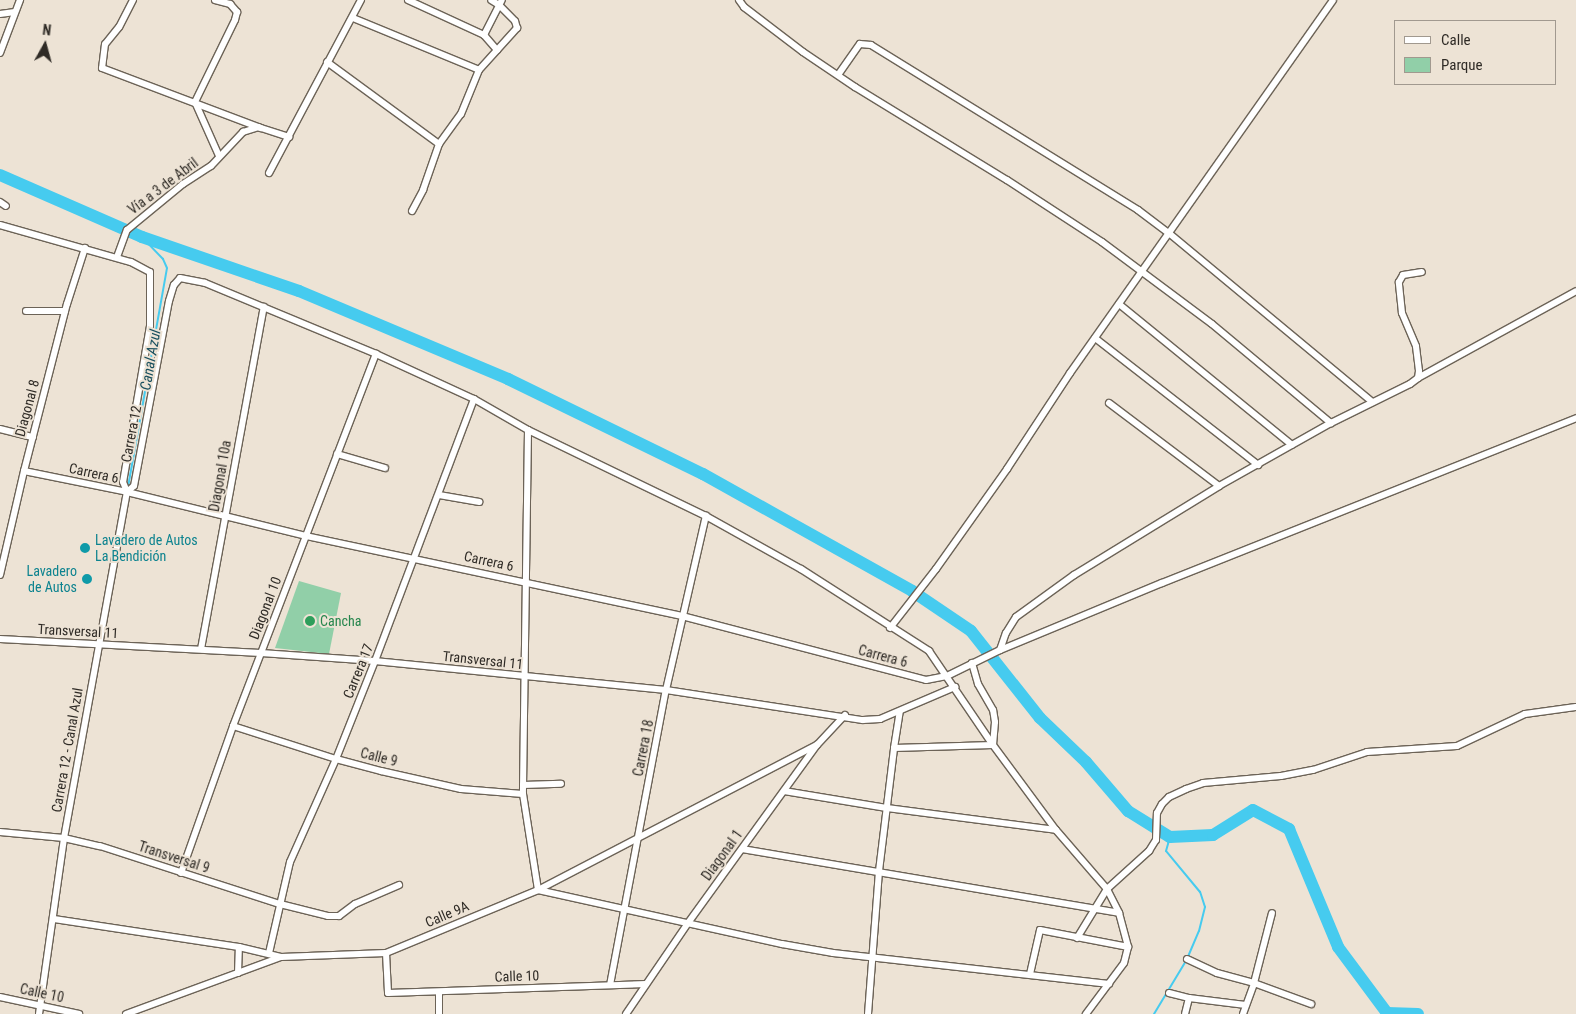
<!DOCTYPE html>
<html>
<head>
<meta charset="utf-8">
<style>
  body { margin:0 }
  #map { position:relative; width:1576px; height:1014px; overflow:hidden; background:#ede3d5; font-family:"Roboto Condensed",sans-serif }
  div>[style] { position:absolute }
  .green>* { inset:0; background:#91cfa8 }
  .stream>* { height:2px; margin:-1px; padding:0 1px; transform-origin:1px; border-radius:1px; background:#46cbef }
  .river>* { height:12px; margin:-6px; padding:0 6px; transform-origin:6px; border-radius:6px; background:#46cbef }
  .roads { filter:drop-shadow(1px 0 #6c6357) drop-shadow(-1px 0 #6c6357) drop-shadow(0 1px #6c6357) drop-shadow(0 -1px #6c6357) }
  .street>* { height:6px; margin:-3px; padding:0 3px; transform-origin:3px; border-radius:3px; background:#fff }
  .dots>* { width:14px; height:14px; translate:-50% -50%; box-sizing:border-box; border:2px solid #ede3d5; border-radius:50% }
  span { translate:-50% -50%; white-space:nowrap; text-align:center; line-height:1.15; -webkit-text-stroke:4px #ede3d5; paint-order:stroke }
  .street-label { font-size:14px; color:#2f2b26 }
  .culture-label { font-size:14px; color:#0d838f }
  .left { translate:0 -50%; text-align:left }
  .right { translate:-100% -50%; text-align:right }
  .leisure-label { font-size:14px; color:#27864d }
  .water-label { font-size:15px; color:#19505f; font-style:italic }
  .legend { position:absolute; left:1394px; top:20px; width:162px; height:65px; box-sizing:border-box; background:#ede3d5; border:1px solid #a1998f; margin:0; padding:6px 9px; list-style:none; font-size:15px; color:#2f2b26 }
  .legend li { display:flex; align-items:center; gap:10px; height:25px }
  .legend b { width:25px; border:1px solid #a1998f }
  .north { position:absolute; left:20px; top:20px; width:50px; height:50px; -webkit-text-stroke:4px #ede3d5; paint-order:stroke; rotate:7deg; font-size:14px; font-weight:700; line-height:20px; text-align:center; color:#2f2b26 }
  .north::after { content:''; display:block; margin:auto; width:18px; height:22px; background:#2f2b26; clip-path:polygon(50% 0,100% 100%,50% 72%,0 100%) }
</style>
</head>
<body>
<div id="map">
  <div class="green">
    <i style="clip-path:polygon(299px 581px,341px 593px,329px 654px,275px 648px)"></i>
  </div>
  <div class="stream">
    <i style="left:128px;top:487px;width:222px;rotate:-79.9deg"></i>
    <i style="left:167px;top:268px;width:10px;rotate:-114deg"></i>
    <i style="left:163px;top:259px;width:30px;rotate:-134deg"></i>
    <i style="left:1154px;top:1014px;width:64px;rotate:-59deg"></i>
    <i style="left:1187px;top:959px;width:30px;rotate:-67deg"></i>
    <i style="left:1199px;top:931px;width:25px;rotate:-76deg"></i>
    <i style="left:1205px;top:907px;width:16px;rotate:-108deg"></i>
    <i style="left:1200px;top:892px;width:53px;rotate:-129.7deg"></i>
    <i style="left:1166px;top:851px;width:15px;rotate:-74deg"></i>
  </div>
  <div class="river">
    <i style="left:0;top:175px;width:155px;rotate:23.6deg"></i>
    <i style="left:142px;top:237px;width:166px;rotate:19deg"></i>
    <i style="left:299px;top:291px;width:227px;rotate:22.8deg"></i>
    <i style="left:508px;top:379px;width:217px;rotate:26deg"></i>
    <i style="left:703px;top:474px;width:240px;rotate:29.2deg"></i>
    <i style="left:912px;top:591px;width:71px;rotate:34.1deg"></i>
    <i style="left:971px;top:631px;width:111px;rotate:51.6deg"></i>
    <i style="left:1040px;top:718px;width:64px;rotate:43.7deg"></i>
    <i style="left:1086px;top:762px;width:65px;rotate:49.4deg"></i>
    <i style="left:1128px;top:811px;width:49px;rotate:31.8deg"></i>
    <i style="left:1170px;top:837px;width:43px;rotate:-2.7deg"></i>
    <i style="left:1213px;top:835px;width:47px;rotate:-32deg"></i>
    <i style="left:1253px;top:810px;width:41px;rotate:27.8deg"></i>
    <i style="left:1289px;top:829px;width:128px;rotate:67.4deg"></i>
    <i style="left:1338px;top:947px;width:82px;rotate:53.4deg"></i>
    <i style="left:1387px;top:1013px;width:31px;rotate:2deg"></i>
  </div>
  <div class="roads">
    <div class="street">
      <i style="left:133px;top:0;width:30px;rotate:117deg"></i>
      <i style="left:119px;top:27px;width:22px;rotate:129deg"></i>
      <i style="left:105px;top:44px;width:24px;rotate:97deg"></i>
      <i style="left:102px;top:68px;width:170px;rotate:20.7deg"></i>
      <i style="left:215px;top:0;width:16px;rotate:15deg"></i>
      <i style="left:230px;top:4px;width:11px;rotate:49deg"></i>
      <i style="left:237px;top:12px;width:8px;rotate:104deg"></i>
      <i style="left:235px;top:20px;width:91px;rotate:116deg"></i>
      <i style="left:195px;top:102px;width:59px;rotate:66deg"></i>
      <i style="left:408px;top:0;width:84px;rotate:24.7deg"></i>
      <i style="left:484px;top:35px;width:20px;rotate:49deg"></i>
      <i style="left:739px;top:0;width:9px;rotate:54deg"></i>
      <i style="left:744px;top:7px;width:74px;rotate:37.3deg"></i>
      <i style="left:803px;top:52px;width:63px;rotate:33.9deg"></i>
      <i style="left:855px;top:87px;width:178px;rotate:31.5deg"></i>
      <i style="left:1007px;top:180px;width:113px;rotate:33.1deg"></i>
      <i style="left:1102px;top:242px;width:137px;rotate:36.7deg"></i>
      <i style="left:1212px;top:324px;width:155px;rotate:39.8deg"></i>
      <i style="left:0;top:14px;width:15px;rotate:-8deg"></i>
      <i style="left:353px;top:18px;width:136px;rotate:22.4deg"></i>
      <i style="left:484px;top:35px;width:39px;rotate:-63deg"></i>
      <i style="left:0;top:53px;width:57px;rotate:-69.3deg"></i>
      <i style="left:327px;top:62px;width:139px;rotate:36.2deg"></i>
      <i style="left:838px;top:75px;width:38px;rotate:-55deg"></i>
      <i style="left:860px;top:44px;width:11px;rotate:5deg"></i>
      <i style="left:871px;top:45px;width:314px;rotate:31.7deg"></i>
      <i style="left:1138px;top:210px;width:40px;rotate:37deg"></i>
      <i style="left:1170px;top:234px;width:263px;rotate:39.7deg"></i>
      <i style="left:269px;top:173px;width:196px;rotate:-62deg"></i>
      <i style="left:0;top:202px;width:7px;rotate:34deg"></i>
      <i style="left:412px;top:211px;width:24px;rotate:-62deg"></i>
      <i style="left:423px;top:190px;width:49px;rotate:-70.8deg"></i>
      <i style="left:439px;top:144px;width:37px;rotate:-54deg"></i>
      <i style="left:461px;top:114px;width:48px;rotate:-67.8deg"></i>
      <i style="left:479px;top:70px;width:57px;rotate:-47.9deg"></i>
      <i style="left:517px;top:28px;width:7px;rotate:-106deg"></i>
      <i style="left:515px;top:21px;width:23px;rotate:-135deg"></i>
      <i style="left:499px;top:5px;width:9px;rotate:-148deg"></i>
      <i style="left:0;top:225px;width:136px;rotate:15.8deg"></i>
      <i style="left:131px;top:262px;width:21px;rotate:28deg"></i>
      <i style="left:150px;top:272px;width:54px;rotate:90deg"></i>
      <i style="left:150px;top:326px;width:158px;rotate:99.8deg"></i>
      <i style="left:123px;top:482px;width:11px;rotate:68deg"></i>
      <i style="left:117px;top:257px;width:29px;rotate:-70deg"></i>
      <i style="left:127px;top:230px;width:72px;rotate:-39.4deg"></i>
      <i style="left:183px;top:184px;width:33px;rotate:-33deg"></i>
      <i style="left:211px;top:166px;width:47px;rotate:-46.7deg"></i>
      <i style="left:243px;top:132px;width:16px;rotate:-18deg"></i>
      <i style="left:258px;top:127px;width:33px;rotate:18deg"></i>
      <i style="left:1119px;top:304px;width:223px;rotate:39.2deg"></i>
      <i style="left:26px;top:311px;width:39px"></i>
      <i style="left:1095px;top:338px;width:207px;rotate:37.9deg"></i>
      <i style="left:1418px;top:378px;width:180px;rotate:-28.8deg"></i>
      <i style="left:1109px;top:403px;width:138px;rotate:37deg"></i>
      <i style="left:0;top:429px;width:34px;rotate:14deg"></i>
      <i style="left:528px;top:430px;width:364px;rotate:90.8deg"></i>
      <i style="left:523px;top:794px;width:97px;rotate:81.1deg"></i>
      <i style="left:538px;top:890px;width:250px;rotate:12.5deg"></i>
      <i style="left:782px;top:944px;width:52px;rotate:10deg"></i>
      <i style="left:833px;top:953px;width:278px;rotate:6.4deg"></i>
      <i style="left:337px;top:454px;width:50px;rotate:16.3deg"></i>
      <i style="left:24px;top:471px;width:105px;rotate:11.5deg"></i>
      <i style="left:127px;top:492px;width:184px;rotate:13.8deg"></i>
      <i style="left:306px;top:536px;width:384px;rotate:12deg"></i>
      <i style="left:682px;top:616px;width:252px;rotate:14.7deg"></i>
      <i style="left:926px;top:680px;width:21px;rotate:-11deg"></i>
      <i style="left:947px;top:676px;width:59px;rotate:-26.1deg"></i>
      <i style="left:1000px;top:650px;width:175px;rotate:-22.5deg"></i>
      <i style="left:1162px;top:583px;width:446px;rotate:-21.7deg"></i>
      <i style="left:127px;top:492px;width:9px;rotate:-41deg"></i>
      <i style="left:134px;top:486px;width:188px;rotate:-79.3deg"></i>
      <i style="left:169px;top:301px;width:17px;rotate:-73deg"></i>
      <i style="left:174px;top:285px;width:9px;rotate:-49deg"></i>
      <i style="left:180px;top:278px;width:25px;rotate:11deg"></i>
      <i style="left:205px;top:283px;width:185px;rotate:22.5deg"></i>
      <i style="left:376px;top:354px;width:108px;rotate:24.7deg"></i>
      <i style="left:474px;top:399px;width:62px;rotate:29.9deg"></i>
      <i style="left:528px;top:430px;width:198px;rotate:25.8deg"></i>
      <i style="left:706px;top:516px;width:109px;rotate:29.2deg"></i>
      <i style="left:801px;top:569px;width:152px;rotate:32.6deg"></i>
      <i style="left:929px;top:651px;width:114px;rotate:55.8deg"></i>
      <i style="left:993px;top:745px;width:106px;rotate:53.5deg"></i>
      <i style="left:1056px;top:830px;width:78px;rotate:49.2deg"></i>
      <i style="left:1107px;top:889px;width:27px;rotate:63deg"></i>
      <i style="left:1119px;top:913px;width:35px;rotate:75deg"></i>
      <i style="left:1128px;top:947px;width:16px;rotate:104deg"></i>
      <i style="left:1124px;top:963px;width:64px;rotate:126.7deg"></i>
      <i style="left:439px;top:495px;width:41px;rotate:9.9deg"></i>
      <i style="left:0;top:575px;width:107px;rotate:-77deg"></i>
      <i style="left:24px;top:471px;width:172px;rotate:-75.6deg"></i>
      <i style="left:67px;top:304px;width:59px;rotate:-72.2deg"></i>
      <i style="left:890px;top:628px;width:75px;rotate:-52.1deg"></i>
      <i style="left:936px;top:569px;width:123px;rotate:-54.6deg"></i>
      <i style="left:1007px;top:469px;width:115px;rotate:-56.7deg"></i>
      <i style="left:1070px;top:373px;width:456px;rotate:-54.8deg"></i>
      <i style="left:0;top:639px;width:261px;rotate:3.1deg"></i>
      <i style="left:261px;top:653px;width:114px;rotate:4deg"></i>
      <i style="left:375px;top:661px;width:292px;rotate:5.7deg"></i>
      <i style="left:666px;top:690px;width:199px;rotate:8.7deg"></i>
      <i style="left:863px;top:720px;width:17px;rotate:-3deg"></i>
      <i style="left:880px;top:719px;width:82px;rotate:-23.1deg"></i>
      <i style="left:201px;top:649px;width:348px;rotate:-79.6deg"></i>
      <i style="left:1000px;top:650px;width:18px;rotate:-71deg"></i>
      <i style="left:1006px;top:633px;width:19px;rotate:-58deg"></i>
      <i style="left:1016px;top:617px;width:72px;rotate:-35.9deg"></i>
      <i style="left:1074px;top:575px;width:170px;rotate:-31.5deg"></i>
      <i style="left:1219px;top:486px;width:129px;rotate:-29.4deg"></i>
      <i style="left:1331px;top:423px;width:88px;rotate:-26.3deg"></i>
      <i style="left:1410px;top:384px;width:10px;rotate:-37deg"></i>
      <i style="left:1418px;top:378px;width:7px;rotate:-82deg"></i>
      <i style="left:1419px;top:371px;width:25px;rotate:-97deg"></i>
      <i style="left:1416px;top:346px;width:36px;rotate:-113deg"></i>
      <i style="left:1402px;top:313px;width:31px;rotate:-96deg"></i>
      <i style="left:1399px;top:282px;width:8px;rotate:-60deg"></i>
      <i style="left:1403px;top:275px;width:19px;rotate:-9deg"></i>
      <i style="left:233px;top:726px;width:108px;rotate:17.8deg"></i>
      <i style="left:336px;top:759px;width:47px;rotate:14.9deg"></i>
      <i style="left:381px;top:771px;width:82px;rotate:12.7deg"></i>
      <i style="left:461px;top:789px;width:62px;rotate:4.6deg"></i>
      <i style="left:894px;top:748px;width:99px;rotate:-1.7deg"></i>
      <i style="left:993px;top:745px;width:23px;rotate:-85deg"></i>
      <i style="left:995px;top:722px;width:12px;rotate:-99deg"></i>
      <i style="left:993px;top:710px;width:30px;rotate:-120deg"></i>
      <i style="left:978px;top:684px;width:22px;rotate:-106deg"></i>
      <i style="left:523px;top:785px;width:38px;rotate:-2deg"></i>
      <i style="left:784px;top:791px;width:104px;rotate:9.4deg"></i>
      <i style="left:887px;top:808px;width:170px;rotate:7.4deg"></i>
      <i style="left:0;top:832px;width:64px;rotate:5.4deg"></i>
      <i style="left:64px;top:838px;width:37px;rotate:13deg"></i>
      <i style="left:100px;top:846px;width:189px;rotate:17.9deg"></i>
      <i style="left:280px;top:904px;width:49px;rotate:14deg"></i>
      <i style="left:328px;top:916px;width:11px"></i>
      <i style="left:339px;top:916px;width:20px;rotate:-37deg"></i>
      <i style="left:355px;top:904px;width:48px;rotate:-23.4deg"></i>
      <i style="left:742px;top:849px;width:382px;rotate:9.6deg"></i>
      <i style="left:181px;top:873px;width:156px;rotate:-70.5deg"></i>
      <i style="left:233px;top:726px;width:399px;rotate:-69deg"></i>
      <i style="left:54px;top:919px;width:187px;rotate:8.6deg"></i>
      <i style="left:239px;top:947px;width:43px;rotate:13.4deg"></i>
      <i style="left:281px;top:957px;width:105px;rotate:-2.2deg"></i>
      <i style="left:386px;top:953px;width:165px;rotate:-22.5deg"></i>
      <i style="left:538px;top:890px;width:314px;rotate:-27.5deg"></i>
      <i style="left:1077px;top:938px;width:57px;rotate:-58.5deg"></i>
      <i style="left:1107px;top:889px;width:57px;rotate:-42.1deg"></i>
      <i style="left:1149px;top:851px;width:13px;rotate:-58deg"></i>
      <i style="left:1156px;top:840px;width:27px;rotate:-88deg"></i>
      <i style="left:1157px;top:813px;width:10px;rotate:-61deg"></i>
      <i style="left:1162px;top:804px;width:10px;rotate:-45deg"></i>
      <i style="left:1169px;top:797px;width:19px;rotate:-25deg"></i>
      <i style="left:1186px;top:789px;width:18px;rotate:-19deg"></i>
      <i style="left:1203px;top:783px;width:78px;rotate:-5.1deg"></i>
      <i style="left:1281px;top:776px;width:33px;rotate:-11deg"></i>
      <i style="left:1313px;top:770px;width:57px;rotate:-18.4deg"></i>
      <i style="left:1367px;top:752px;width:90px;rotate:-3.8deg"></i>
      <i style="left:1457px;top:746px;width:75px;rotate:-25.2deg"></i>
      <i style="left:1525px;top:714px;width:51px;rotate:-7.8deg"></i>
      <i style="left:269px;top:953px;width:93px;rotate:-77deg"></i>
      <i style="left:290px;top:862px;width:113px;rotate:-65.9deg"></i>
      <i style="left:336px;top:759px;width:105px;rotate:-68.3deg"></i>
      <i style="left:375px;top:661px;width:280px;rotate:-69.3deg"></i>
      <i style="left:386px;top:953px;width:40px;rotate:87.1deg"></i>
      <i style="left:388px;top:993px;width:258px;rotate:-2deg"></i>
      <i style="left:1187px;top:959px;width:33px;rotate:25deg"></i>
      <i style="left:1217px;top:973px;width:38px;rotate:15deg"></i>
      <i style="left:1254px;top:983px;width:61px;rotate:20.2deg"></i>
      <i style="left:238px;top:973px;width:26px;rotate:-88deg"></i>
      <i style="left:1030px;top:974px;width:45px;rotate:-77.2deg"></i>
      <i style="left:1040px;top:930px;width:90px;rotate:10.9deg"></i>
      <i style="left:610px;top:985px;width:300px;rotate:-79.3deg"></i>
      <i style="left:666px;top:690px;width:179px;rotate:-77.1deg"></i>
      <i style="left:439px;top:992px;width:22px;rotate:90deg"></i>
      <i style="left:1169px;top:993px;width:21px;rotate:14deg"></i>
      <i style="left:1189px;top:998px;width:16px;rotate:104deg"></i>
      <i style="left:0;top:997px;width:81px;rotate:12.1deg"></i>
      <i style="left:1189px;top:998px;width:57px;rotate:7deg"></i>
      <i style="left:39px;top:1014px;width:178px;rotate:-81.9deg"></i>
      <i style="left:64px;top:838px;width:352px;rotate:-79.7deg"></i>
      <i style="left:126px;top:1014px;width:165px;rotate:-20.2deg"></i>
      <i style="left:626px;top:1014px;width:110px;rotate:-55.7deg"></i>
      <i style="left:688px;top:923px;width:220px;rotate:-54.1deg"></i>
      <i style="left:817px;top:745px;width:41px;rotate:-47deg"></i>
      <i style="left:868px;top:1014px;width:143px;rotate:-85.6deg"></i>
      <i style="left:879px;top:871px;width:124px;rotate:-83deg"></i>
      <i style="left:894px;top:748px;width:37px;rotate:-81deg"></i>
      <i style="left:1243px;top:1014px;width:33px;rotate:-70deg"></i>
      <i style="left:1254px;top:983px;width:72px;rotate:-75.6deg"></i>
    </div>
  </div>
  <div class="dots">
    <i style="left:85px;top:548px;background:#0f9aa8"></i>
    <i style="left:87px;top:579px;background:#0f9aa8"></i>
    <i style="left:310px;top:621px;background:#2e9e5b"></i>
  </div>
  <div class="street-label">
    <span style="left:163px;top:186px;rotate:-37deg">Vía a 3 de Abril</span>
    <span style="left:27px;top:408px;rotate:-75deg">Diagonal 8</span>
    <span style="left:131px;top:434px;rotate:-79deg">Carrera 12</span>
    <span style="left:94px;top:473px;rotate:12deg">Carrera 6</span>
    <span style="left:220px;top:476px;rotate:-80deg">Diagonal 10a</span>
    <span style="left:489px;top:561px;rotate:12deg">Carrera 6</span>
    <span style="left:265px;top:608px;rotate:-69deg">Diagonal 10</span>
    <span style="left:78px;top:631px;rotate:3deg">Transversal 11</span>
    <span style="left:883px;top:656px;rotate:15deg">Carrera 6</span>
    <span style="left:483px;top:660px;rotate:6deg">Transversal 11</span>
    <span style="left:358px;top:671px;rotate:-68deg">Carrera 17</span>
    <span style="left:643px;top:748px;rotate:-79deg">Carrera 18</span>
    <span style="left:67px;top:750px;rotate:-80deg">Carrera 12 - Canal Azul</span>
    <span style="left:379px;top:757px;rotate:14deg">Calle 9</span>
    <span style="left:722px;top:855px;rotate:-54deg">Diagonal 1</span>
    <span style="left:174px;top:857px;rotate:18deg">Transversal 9</span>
    <span style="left:447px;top:914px;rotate:-23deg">Calle 9A</span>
    <span style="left:517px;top:976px;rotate:-2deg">Calle 10</span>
    <span style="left:42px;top:993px;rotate:12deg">Calle 10</span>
  </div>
  <div class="culture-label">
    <span class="left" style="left:95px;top:548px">Lavadero de Autos<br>La Bendición</span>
    <span class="right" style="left:77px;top:579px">Lavadero<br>de Autos</span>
  </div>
  <div class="leisure-label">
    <span class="left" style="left:320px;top:621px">Cancha</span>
  </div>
  <div class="water-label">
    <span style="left:151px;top:360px;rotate:-80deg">Canal Azul</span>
  </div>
  <ul class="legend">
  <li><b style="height:6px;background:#fff"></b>Calle</li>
  <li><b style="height:14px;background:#91cfa8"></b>Parque</li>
  </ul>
  <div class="north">N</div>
</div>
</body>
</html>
